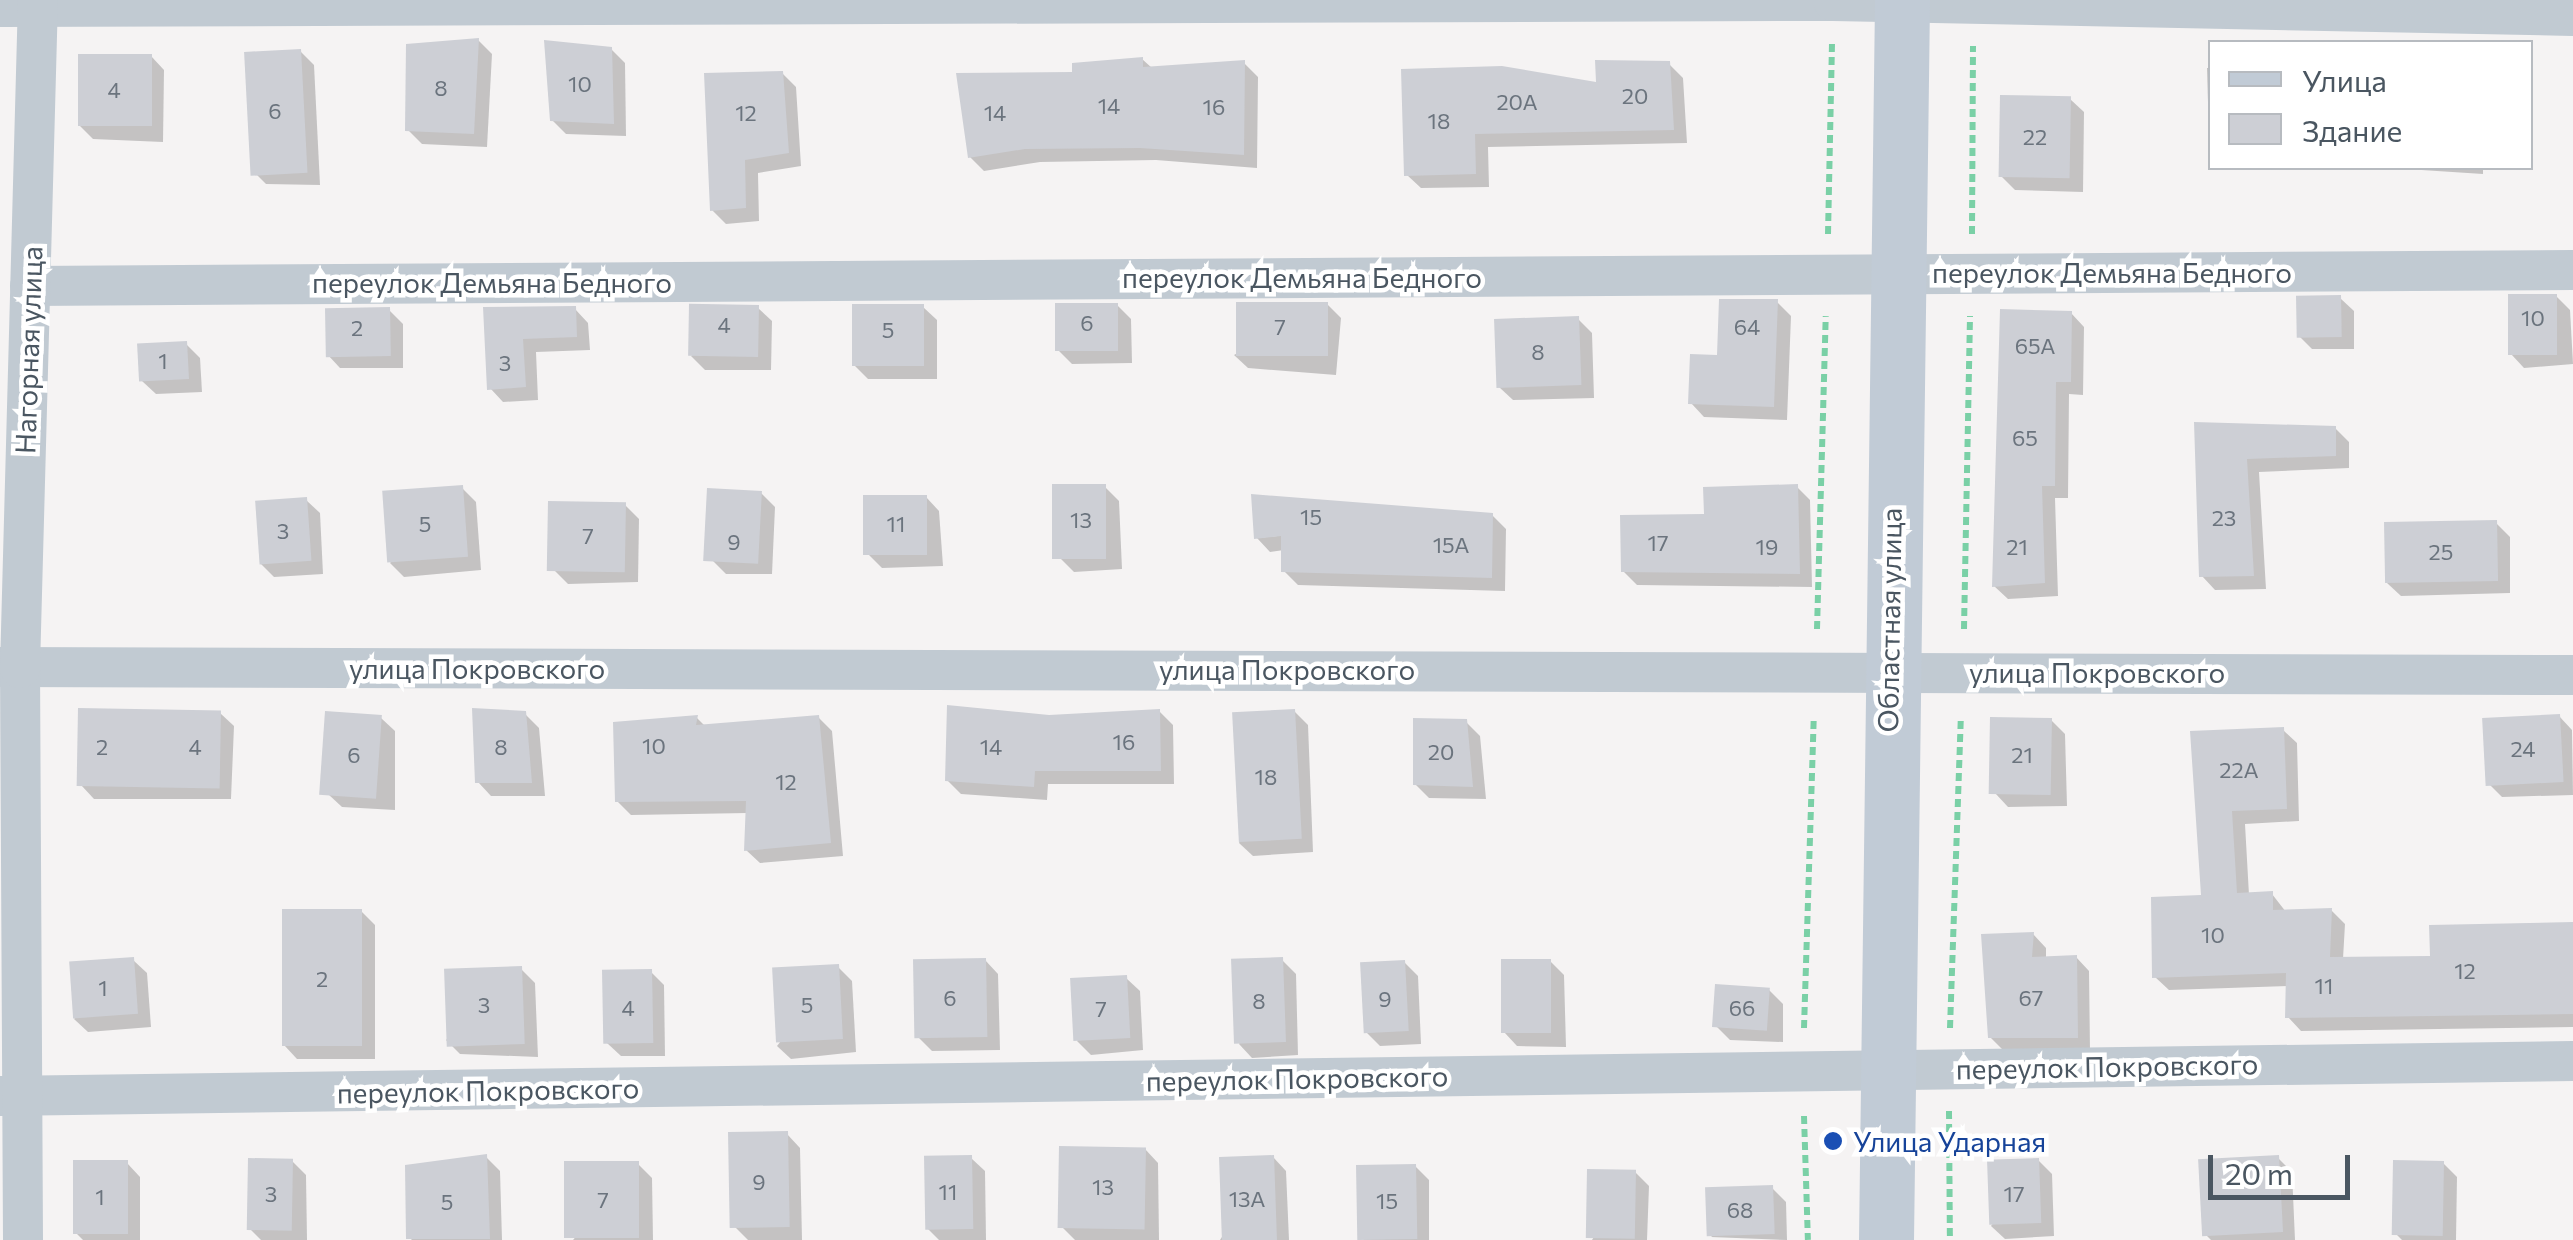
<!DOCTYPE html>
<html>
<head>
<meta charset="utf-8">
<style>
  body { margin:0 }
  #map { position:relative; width:2573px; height:1240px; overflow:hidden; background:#f5f3f3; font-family:Commissioner,sans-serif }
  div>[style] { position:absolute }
  .shadow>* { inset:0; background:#0003 }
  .building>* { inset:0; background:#cdcfd5; transform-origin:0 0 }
  .path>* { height:6px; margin-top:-3px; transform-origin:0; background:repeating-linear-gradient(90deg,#7ad0a6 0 8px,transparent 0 13px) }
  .minor>* { height:40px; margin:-20px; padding:0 20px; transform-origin:20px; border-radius:20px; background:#c1cad2 }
  .secondary>* { height:55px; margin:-27.5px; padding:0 27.5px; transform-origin:27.5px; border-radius:27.5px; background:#c1cbd6 }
  .dots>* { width:28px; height:28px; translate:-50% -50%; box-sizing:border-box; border:5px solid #fff; border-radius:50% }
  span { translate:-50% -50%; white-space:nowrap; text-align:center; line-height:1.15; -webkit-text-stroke:9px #fff; paint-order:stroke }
  .number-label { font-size:22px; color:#6b747e }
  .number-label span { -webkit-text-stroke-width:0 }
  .street-label { font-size:28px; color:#4a5661 }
  .transit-label { font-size:28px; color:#164399 }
  .left { translate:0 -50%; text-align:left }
  .legend { position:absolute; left:2208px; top:40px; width:325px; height:130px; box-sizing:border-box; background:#fff; border:2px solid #b7bbc0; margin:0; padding:12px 18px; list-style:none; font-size:30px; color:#4a5661 }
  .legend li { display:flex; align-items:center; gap:20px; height:50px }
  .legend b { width:50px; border:2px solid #b7bbc0 }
  .scale { position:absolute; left:2208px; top:1155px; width:142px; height:45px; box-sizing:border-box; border:5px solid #4a5661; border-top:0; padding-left:12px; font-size:30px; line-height:35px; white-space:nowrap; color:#4a5661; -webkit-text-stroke:8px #fff; paint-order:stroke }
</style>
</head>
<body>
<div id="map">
  <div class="shadow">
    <i style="clip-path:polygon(478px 40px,492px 54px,487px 147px,422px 144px,408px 130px)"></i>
    <i style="clip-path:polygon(611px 49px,625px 63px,626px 136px,566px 134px,552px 120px)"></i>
    <i style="clip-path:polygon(300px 51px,314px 65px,320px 185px,266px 184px,252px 170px)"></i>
    <i style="clip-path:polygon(151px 56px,164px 70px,163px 142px,93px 139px,79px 125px)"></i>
    <i style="clip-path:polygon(1142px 59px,1152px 68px,1244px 63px,1258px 77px,1257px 168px,1156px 160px,1040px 162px,984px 171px,970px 157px,1075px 75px)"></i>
    <i style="clip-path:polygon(1669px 64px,1683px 78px,1687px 143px,1488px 147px,1489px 187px,1421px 188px,1407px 175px,1403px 71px,1599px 85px)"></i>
    <i style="clip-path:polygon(2207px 68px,2210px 68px,2210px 140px,2209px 138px)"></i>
    <i style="clip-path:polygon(782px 73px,796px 87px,801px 166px,758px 173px,759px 221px,726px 224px,712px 210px)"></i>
    <i style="clip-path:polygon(2070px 99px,2084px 112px,2083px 192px,2015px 190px,2001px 176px)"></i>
    <i style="clip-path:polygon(2404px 168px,2483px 168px,2483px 174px,2406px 169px)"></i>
    <i style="clip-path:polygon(2556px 296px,2570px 310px,2573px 364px,2524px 368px,2511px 354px)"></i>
    <i style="clip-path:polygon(2340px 298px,2354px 311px,2354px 349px,2312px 349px,2298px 335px)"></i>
    <i style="clip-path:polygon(1777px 302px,1791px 316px,1787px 420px,1704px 417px,1691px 403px)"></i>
    <i style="clip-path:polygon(1327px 304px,1341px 318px,1336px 375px,1248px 368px,1234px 355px)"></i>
    <i style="clip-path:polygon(1117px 305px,1131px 319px,1132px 363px,1072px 364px,1058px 350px)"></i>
    <i style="clip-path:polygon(923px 307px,937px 320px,937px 379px,868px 379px,854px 365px)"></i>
    <i style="clip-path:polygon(758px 308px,772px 321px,771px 370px,705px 370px,691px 356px)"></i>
    <i style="clip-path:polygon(486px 309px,575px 309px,588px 323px,590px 350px,536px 352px,538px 400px,503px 402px,490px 388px)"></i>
    <i style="clip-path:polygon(389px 310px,403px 324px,403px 368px,340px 368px,327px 354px)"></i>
    <i style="clip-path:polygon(2071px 313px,2084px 327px,2083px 395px,2069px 394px,2068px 498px,2055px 498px,2058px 596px,2008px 599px,1994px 586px)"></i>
    <i style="clip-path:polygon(1578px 319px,1592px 333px,1594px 398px,1513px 400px,1499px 387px)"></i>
    <i style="clip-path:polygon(186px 344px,200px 358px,202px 392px,156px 394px,142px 381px)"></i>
    <i style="clip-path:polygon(2197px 425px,2335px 428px,2349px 442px,2349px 468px,2259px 472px,2266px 589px,2215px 590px,2202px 576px)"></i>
    <i style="clip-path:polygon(1105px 487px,1119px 501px,1122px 569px,1074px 572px,1060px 558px)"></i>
    <i style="clip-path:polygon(1797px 487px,1810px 500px,1812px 587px,1637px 585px,1623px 571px,1707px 516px)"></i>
    <i style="clip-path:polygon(462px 488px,476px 502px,481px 570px,404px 577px,390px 563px)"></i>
    <i style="clip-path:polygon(761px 493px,775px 507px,772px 574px,726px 574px,712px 560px)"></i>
    <i style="clip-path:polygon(926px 497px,939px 511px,943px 566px,882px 568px,868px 554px)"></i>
    <i style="clip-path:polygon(306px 500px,320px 513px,323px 574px,274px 577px,261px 564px)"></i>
    <i style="clip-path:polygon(625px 505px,639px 519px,638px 582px,568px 584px,554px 570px)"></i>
    <i style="clip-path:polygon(1492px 515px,1506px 529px,1505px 591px,1298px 585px,1284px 571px,1284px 550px,1270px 552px,1257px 538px)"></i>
    <i style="clip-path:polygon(2496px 523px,2510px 537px,2510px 593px,2401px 596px,2387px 583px)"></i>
    <i style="clip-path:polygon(1159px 711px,1173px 725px,1174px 784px,1048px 784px,1047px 800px,961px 794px,947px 780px,1049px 717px)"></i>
    <i style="clip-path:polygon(1294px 711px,1308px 725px,1313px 852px,1253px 856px,1239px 843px)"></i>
    <i style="clip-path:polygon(220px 713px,234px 726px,231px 799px,94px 799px,81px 785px)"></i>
    <i style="clip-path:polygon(525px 714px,539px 728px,545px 796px,491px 796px,478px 782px)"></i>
    <i style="clip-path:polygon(2559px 716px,2572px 730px,2573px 795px,2502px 797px,2488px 783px)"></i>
    <i style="clip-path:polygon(818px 717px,832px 731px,843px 856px,760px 863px,746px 850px,748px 813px,631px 815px,617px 801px,697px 718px,706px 727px)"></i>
    <i style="clip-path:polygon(381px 718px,395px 731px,395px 810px,342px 807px,328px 794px)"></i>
    <i style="clip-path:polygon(2051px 720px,2065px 734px,2067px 806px,2008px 807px,1995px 793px)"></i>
    <i style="clip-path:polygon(1466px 722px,1480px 736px,1486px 799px,1429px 798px,1415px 784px)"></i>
    <i style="clip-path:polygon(2283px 730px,2297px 743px,2299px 821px,2245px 824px,2249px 895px,2272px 894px,2286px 912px,2331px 910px,2345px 924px,2343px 959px,2432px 959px,2573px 923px,2573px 1027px,2301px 1031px,2288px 1017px,2288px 986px,2169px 990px,2155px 977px,2203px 897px,2193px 733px)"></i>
    <i style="clip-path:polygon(361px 911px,375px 925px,375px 1059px,297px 1059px,284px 1045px)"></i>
    <i style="clip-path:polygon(2033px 934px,2046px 948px,2046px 959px,2076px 957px,2089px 971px,2090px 1050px,2004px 1051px,1990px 1037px)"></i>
    <i style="clip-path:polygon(133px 960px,147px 973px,151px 1027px,88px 1032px,74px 1019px)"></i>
    <i style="clip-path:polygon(985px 960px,998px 974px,1000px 1050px,932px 1051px,918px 1037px)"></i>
    <i style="clip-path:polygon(1282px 960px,1296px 974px,1298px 1055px,1252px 1058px,1239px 1044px)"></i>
    <i style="clip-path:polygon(1550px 961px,1564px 975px,1566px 1047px,1517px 1046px,1504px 1032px)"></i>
    <i style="clip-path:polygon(1404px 962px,1418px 976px,1421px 1044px,1380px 1046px,1367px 1033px)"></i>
    <i style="clip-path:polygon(838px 967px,852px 981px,856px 1052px,791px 1059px,777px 1046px)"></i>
    <i style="clip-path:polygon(521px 969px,535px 983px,538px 1057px,460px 1054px,446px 1040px)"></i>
    <i style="clip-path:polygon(651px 972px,664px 985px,665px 1056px,621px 1056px,607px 1043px)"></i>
    <i style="clip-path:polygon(1126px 978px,1140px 991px,1143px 1050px,1091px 1055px,1077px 1041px)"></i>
    <i style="clip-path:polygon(1769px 990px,1783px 1004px,1783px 1042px,1730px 1040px,1716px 1026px)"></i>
    <i style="clip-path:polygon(787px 1134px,800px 1148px,802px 1240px,748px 1240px,734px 1226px)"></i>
    <i style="clip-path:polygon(1145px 1149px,1158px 1163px,1159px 1240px,1075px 1240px,1061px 1226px)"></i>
    <i style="clip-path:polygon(486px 1157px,500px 1171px,502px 1240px,411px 1240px)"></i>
    <i style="clip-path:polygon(1273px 1157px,1286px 1171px,1289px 1240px,1220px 1240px)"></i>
    <i style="clip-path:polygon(971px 1158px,985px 1171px,986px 1240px,939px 1240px,926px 1227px)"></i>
    <i style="clip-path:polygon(2278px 1158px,2292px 1172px,2295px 1240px,2211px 1240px,2205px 1234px)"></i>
    <i style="clip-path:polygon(2038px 1160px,2052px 1174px,2054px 1236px,2005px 1239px,1991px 1226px)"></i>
    <i style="clip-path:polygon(292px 1161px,306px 1175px,307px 1240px,261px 1240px,250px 1229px)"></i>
    <i style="clip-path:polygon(127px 1163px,140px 1177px,140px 1240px,83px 1240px,76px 1233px)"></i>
    <i style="clip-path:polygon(2443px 1163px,2457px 1177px,2456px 1240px,2402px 1240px,2396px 1234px)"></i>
    <i style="clip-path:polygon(638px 1164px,652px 1178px,653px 1240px,573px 1240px)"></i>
    <i style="clip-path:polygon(1415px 1166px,1429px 1180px,1429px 1240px,1364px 1240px,1360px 1236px)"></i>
    <i style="clip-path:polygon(1635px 1172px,1649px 1186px,1647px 1240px,1592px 1240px)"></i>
    <i style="clip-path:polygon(1772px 1188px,1786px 1202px,1787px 1240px,1711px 1237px)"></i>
  </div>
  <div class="building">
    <i style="clip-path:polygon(479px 38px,474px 134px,405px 131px,406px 44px)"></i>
    <i style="clip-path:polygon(544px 40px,612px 47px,614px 124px,550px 121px)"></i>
    <i style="left:301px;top:49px;width:124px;height:57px;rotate:87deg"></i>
    <i style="left:78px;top:54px;width:74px;height:72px"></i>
    <i style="clip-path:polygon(1143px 57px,1143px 67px,1245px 60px,1244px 155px,1140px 148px,1025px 149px,968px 158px,956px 73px,1072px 72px,1072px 63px)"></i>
    <i style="clip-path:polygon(1595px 60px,1670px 61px,1674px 130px,1475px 134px,1476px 174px,1404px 176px,1401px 69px,1502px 66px,1596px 82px)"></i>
    <i style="clip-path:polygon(783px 71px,789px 153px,745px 160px,746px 208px,710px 211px,704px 73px)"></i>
    <i style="left:2000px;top:95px;width:71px;height:82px;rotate:1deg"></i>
    <i style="left:2508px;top:294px;width:49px;height:61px"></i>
    <i style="left:2341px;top:295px;width:42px;height:45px;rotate:89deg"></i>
    <i style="clip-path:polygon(1719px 299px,1778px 299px,1774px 407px,1688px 404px,1690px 354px,1717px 355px)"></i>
    <i style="left:1236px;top:302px;width:92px;height:54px"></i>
    <i style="left:1055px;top:303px;width:63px;height:48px"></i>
    <i style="left:924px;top:304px;width:62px;height:72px;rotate:90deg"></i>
    <i style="left:759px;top:305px;width:52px;height:70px;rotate:91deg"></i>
    <i style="clip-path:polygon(576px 306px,577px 337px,523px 339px,526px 387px,487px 390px,483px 307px)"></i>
    <i style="left:390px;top:307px;width:49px;height:65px;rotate:89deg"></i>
    <i style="clip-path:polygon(2000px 309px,2072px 311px,2071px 382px,2056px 382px,2055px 486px,2042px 486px,2045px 583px,1992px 587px)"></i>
    <i style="left:1579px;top:316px;width:69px;height:85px;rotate:88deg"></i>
    <i style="left:187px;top:341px;width:38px;height:50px;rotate:87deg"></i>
    <i style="clip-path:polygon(2194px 422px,2336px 426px,2336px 456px,2247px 459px,2254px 576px,2199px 577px)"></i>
    <i style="left:1052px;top:484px;width:54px;height:75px"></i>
    <i style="clip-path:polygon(1798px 484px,1800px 574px,1621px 572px,1620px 515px,1704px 514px,1703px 487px)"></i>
    <i style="left:463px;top:485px;width:72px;height:81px;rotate:86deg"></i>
    <i style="left:707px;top:488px;width:55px;height:73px;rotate:3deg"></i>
    <i style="clip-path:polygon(1251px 494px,1493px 513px,1492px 578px,1281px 572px,1281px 536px,1254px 539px)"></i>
    <i style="left:863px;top:495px;width:64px;height:60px"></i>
    <i style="left:307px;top:497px;width:64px;height:52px;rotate:86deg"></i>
    <i style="left:548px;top:501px;width:78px;height:70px;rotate:1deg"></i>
    <i style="left:2497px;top:520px;width:61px;height:113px;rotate:89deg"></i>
    <i style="clip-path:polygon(947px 705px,1049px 715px,1160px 709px,1161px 771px,1035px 771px,1034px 787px,945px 781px)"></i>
    <i style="left:78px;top:708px;width:143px;height:78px;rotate:1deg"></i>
    <i style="clip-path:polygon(472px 708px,526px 711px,532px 783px,475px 783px)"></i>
    <i style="left:1295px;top:709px;width:130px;height:63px;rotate:87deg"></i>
    <i style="left:325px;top:711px;width:57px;height:84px;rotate:4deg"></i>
    <i style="left:2560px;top:714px;width:68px;height:78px;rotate:87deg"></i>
    <i style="clip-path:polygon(698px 715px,696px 725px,819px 715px,831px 843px,744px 851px,746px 801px,615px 802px,613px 722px)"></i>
    <i style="left:1990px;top:717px;width:62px;height:77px;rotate:1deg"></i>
    <i style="clip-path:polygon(1413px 718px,1467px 719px,1473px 787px,1413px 785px)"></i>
    <i style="clip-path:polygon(2284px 727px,2287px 809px,2232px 811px,2237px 893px,2273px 891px,2273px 910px,2332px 908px,2330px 957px,2430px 956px,2429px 925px,2573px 922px,2573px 1014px,2285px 1018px,2286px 973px,2152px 978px,2151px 897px,2201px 895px,2190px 731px)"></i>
    <i style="left:362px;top:909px;width:137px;height:80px;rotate:90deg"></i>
    <i style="clip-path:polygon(2034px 932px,2032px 957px,2077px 955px,2078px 1038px,1988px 1038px,1981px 934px)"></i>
    <i style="left:134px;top:957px;width:57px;height:65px;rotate:86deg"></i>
    <i style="left:1283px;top:957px;width:85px;height:52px;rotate:88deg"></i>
    <i style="left:986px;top:958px;width:79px;height:73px;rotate:89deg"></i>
    <i style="left:1501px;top:959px;width:50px;height:74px"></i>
    <i style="left:1405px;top:960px;width:71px;height:45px;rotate:87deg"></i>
    <i style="left:839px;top:964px;width:75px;height:67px;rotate:87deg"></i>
    <i style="left:522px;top:966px;width:78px;height:78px;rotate:88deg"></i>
    <i style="left:652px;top:969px;width:74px;height:50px;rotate:89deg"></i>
    <i style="left:1127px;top:975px;width:63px;height:57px;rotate:87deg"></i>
    <i style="left:1715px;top:984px;width:55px;height:43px;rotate:4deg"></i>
    <i style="left:788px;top:1131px;width:96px;height:60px;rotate:89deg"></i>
    <i style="left:1059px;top:1146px;width:87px;height:82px;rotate:1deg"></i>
    <i style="clip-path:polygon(487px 1154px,490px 1239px,406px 1239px,405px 1165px)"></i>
    <i style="left:972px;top:1155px;width:74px;height:48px;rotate:89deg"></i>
    <i style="left:1274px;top:1155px;width:85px;height:55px;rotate:88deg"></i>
    <i style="left:2279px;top:1155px;width:77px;height:81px;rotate:87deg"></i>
    <i style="left:248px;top:1158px;width:45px;height:72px;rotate:1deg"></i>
    <i style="left:2039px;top:1158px;width:65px;height:52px;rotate:88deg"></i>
    <i style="left:73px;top:1160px;width:55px;height:74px"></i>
    <i style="left:564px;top:1161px;width:75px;height:77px"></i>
    <i style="left:2444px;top:1161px;width:75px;height:51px;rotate:91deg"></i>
    <i style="left:1416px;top:1164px;width:75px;height:60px;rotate:89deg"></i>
    <i style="left:1587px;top:1169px;width:49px;height:69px;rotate:1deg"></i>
    <i style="left:1773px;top:1185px;width:49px;height:68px;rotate:88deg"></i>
  </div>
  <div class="path">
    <i style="left:1828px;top:234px;width:193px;rotate:-88.8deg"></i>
    <i style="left:1972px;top:234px;width:188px;rotate:-89.7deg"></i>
    <i style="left:1817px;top:629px;width:313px;rotate:-88.4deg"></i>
    <i style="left:1964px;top:629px;width:313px;rotate:-88.9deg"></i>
    <i style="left:1804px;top:1028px;width:312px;rotate:-88.2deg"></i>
    <i style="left:1950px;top:1028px;width:312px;rotate:-88deg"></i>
    <i style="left:1949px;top:1111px;width:129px;rotate:89.6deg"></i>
    <i style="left:1804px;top:1116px;width:124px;rotate:88.2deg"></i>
  </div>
  <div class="minor">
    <i style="left:0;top:7px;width:1833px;rotate:-0.19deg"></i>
    <i style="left:1833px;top:1px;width:740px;rotate:1.16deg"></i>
    <i style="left:30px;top:286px;width:2543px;rotate:-0.36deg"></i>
    <i style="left:0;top:667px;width:2573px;rotate:0.18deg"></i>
    <i style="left:0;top:1096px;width:2573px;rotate:-0.78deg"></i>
    <i style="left:23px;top:1240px;width:572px;rotate:-90.3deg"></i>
    <i style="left:20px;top:668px;width:668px;rotate:-88.46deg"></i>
  </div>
  <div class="secondary">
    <i style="left:1886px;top:1240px;width:1240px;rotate:-89.26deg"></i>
  </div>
  <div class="dots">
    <i style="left:1833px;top:1141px;background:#1a4fb4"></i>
  </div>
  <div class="number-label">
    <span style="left:580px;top:84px">10</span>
    <span style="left:441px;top:88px">8</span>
    <span style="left:114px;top:90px">4</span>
    <span style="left:1635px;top:96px">20</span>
    <span style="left:1517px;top:102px">20А</span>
    <span style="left:1109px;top:106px">14</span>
    <span style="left:1214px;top:107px">16</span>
    <span style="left:275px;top:111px">6</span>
    <span style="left:746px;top:113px">12</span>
    <span style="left:995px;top:113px">14</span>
    <span style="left:1439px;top:121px">18</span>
    <span style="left:2035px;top:137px">22</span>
    <span style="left:2533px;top:318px">10</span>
    <span style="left:1087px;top:323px">6</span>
    <span style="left:724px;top:325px">4</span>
    <span style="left:1280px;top:327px">7</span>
    <span style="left:1747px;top:327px">64</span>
    <span style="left:357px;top:328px">2</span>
    <span style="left:888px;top:330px">5</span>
    <span style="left:2035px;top:346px">65А</span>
    <span style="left:1538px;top:352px">8</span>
    <span style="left:163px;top:361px">1</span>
    <span style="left:505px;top:363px">3</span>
    <span style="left:2025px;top:438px">65</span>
    <span style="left:1311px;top:517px">15</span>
    <span style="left:2224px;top:518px">23</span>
    <span style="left:1081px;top:520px">13</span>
    <span style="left:425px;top:524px">5</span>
    <span style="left:896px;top:524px">11</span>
    <span style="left:283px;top:531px">3</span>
    <span style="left:588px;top:536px">7</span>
    <span style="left:734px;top:542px">9</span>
    <span style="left:1658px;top:543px">17</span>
    <span style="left:1451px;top:545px">15А</span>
    <span style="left:1767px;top:547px">19</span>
    <span style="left:2017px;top:547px">21</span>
    <span style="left:2441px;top:552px">25</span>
    <span style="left:1124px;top:742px">16</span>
    <span style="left:654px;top:746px">10</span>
    <span style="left:102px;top:747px">2</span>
    <span style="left:195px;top:747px">4</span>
    <span style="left:501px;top:747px">8</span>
    <span style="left:991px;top:747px">14</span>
    <span style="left:2523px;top:749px">24</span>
    <span style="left:1441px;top:752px">20</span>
    <span style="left:354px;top:755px">6</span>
    <span style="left:2022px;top:755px">21</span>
    <span style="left:2239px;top:770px">22А</span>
    <span style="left:1266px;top:777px">18</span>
    <span style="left:786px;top:782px">12</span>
    <span style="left:2213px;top:935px">10</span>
    <span style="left:2465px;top:971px">12</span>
    <span style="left:322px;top:979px">2</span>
    <span style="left:2324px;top:986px">11</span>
    <span style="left:103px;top:988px">1</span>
    <span style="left:950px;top:998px">6</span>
    <span style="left:2031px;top:998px">67</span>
    <span style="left:1385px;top:999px">9</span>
    <span style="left:1259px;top:1001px">8</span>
    <span style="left:484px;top:1005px">3</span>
    <span style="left:807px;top:1005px">5</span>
    <span style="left:628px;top:1008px">4</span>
    <span style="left:1742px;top:1008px">66</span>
    <span style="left:1101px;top:1009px">7</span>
    <span style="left:759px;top:1182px">9</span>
    <span style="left:1103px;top:1187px">13</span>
    <span style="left:948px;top:1192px">11</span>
    <span style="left:271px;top:1194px">3</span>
    <span style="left:2014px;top:1194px">17</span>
    <span style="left:100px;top:1197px">1</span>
    <span style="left:1247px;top:1199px">13А</span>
    <span style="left:603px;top:1200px">7</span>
    <span style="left:1387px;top:1201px">15</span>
    <span style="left:447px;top:1202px">5</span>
    <span style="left:1740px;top:1210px">68</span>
  </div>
  <div class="street-label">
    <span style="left:2112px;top:272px">переулок Демьяна Бедного</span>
    <span style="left:1302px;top:277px">переулок Демьяна Бедного</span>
    <span style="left:492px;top:282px">переулок Демьяна Бедного</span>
    <span style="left:28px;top:350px;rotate:-88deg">Нагорная улица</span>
    <span style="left:1889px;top:620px;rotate:-89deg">Областная улица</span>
    <span style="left:477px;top:668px">улица Покровского</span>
    <span style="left:1287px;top:669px">улица Покровского</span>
    <span style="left:2097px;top:672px">улица Покровского</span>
    <span style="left:2107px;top:1066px;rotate:-1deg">переулок Покровского</span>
    <span style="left:1297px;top:1078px;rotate:-1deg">переулок Покровского</span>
    <span style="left:488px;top:1090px;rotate:-1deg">переулок Покровского</span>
  </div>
  <div class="transit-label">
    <span class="left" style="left:1853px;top:1141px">Улица Ударная</span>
  </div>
  <ul class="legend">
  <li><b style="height:12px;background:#c1cbd6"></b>Улица</li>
  <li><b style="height:28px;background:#cdcfd5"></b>Здание</li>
  </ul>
  <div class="scale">20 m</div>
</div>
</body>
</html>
